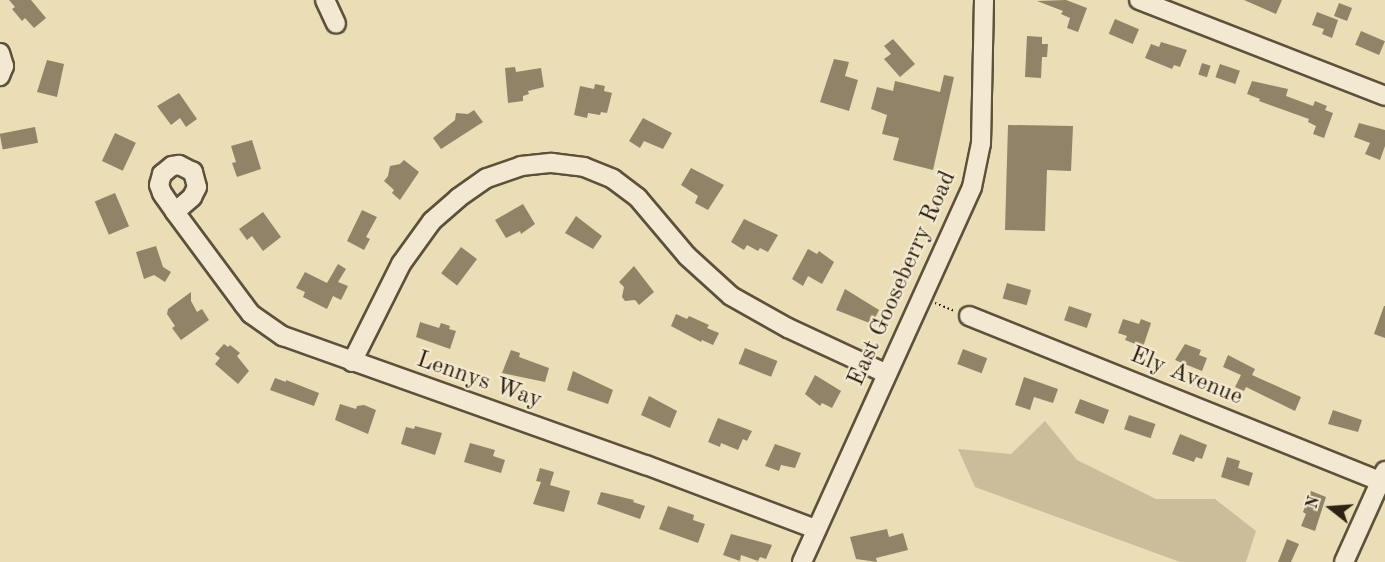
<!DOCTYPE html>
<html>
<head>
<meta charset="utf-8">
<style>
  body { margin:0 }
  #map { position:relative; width:1385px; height:562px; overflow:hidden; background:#ebddb6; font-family:"Old Standard TT",serif }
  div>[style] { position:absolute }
  .green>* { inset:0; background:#cbbd9a }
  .building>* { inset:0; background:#908368; transform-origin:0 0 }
  .path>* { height:2px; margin-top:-1px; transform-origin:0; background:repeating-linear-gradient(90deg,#2d2213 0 1.5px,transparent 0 4.5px) }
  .roads { filter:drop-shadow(2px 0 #5c513c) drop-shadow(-2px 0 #5c513c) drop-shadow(0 2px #5c513c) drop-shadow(0 -2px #5c513c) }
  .minor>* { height:18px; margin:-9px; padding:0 9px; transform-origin:9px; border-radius:9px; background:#f2e9d0 }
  span { translate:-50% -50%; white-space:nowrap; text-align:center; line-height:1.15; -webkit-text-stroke:4.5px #f2e9d0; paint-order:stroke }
  .street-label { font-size:24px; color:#2d2213 }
  .north { position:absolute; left:1301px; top:478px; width:60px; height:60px; -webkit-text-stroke:4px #f2e9d0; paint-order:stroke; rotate:287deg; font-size:16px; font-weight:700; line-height:24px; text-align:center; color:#2d2213 }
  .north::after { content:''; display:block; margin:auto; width:21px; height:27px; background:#2d2213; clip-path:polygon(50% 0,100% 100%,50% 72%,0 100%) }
</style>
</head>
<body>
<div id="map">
  <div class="green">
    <i style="clip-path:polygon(1045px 421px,1077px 460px,1156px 499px,1215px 499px,1256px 531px,1246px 562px,1180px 562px,975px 487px,958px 449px,1011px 454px)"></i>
  </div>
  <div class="building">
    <i style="clip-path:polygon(9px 0,31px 0,46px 18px,34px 28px,25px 18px,22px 21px,12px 9px,15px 7px)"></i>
    <i style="clip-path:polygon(1066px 0,1087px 8px,1078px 32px,1067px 28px,1070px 18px,1061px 14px,1063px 11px,1037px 1px)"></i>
    <i style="clip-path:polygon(1244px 0,1282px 0,1276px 14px)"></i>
    <i style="left:1339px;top:3px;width:14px;height:14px;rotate:21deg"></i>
    <i style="clip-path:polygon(1317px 12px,1338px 20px,1332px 38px,1322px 34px,1324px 29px,1312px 25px)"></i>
    <i style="left:1115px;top:19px;width:26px;height:16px;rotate:23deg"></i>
    <i style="left:1361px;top:31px;width:26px;height:15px;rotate:23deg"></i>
    <i style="clip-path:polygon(1027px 36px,1042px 37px,1042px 44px,1048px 44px,1047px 57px,1042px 57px,1041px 78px,1025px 77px)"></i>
    <i style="clip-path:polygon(893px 39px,915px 64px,900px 77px,884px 59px,891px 54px,884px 46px)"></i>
    <i style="clip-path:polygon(1161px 42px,1187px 50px,1180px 67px,1174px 65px,1172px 69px,1145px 58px,1151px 44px,1159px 47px)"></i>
    <i style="clip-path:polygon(834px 59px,849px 62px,845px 76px,858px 80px,849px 111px,820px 102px)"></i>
    <i style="clip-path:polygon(47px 60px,64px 64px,57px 97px,37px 92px)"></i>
    <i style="left:1202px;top:63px;width:9px;height:12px;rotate:18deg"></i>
    <i style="left:1220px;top:64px;width:21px;height:14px;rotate:19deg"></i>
    <i style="clip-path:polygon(515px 67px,516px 72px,541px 68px,544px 87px,528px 91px,529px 94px,523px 96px,523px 101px,508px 103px,505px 68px)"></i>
    <i style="clip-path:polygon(944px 75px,954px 77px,933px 170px,893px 160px,899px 138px,882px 134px,887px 115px,871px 109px,877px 87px,893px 91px,895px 81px,940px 92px)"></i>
    <i style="clip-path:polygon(1252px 81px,1288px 89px,1286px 96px,1313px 106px,1315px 101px,1327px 106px,1325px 110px,1333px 113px,1324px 138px,1313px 134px,1316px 126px,1308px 122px,1309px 119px,1259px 101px,1260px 99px,1247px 94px)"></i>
    <i style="clip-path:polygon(595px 84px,605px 86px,604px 91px,612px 93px,607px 113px,601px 112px,600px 115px,588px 113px,587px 118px,574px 115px,580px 86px,594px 89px)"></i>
    <i style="clip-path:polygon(179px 93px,197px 119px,186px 127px,180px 118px,171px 125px,157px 106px)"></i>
    <i style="clip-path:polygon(474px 110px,483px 122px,441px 149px,433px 138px,455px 120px,456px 113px,468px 114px)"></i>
    <i style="clip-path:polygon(643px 118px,672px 133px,663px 149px,644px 141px,640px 148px,629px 141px)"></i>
    <i style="clip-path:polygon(1359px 123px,1385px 130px,1385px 146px,1380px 160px,1365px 154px,1370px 143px,1354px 137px)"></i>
    <i style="clip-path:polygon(1008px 125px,1073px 126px,1071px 171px,1047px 170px,1045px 231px,1005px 230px)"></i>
    <i style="left:35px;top:127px;width:16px;height:36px;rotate:79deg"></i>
    <i style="left:115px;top:133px;width:23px;height:31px;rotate:25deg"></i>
    <i style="clip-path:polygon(252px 140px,261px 169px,237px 177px,232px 163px,236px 162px,231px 146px)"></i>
    <i style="clip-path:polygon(404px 160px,419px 172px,400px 200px,392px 193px,394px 190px,384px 181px,388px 176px,390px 166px,400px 164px)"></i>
    <i style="clip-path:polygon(691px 168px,724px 185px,708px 210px,695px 203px,698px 196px,681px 185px)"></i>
    <i style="left:115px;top:193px;width:36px;height:22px;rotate:67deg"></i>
    <i style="clip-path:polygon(523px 204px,535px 224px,521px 234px,520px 231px,506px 238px,495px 220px)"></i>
    <i style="clip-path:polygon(362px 210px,377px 217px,366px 237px,370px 239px,364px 250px,347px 241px)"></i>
    <i style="clip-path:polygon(263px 212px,281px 237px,263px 251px,252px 236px,247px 240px,239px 229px)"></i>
    <i style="clip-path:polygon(576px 216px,602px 236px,593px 249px,565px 233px)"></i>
    <i style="clip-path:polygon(744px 219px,778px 235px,768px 252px,760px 248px,758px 251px,747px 245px,744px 250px,731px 242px)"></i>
    <i style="clip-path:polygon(156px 246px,163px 267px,171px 272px,165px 282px,154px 275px,144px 279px,136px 252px)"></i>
    <i style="left:461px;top:247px;width:20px;height:33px;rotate:37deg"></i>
    <i style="clip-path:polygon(808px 249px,817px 254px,819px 251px,834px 262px,822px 284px,808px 276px,803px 286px,792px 279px)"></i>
    <i style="clip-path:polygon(338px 264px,346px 269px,338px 282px,348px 286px,341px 300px,333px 296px,327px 309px,303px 297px,305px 292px,296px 288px,305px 272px,327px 283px)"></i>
    <i style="clip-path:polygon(634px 266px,654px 292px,639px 305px,635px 300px,625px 301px,622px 297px,624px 287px,619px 282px)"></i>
    <i style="left:1007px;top:283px;width:25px;height:16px;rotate:16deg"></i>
    <i style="clip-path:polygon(845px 289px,879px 310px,872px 324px,836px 310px)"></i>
    <i style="clip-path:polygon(191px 292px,191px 301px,197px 312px,202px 309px,209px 320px,181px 340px,172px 328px,175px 326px,167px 314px,168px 309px)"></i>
    <i style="left:1069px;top:306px;width:24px;height:15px;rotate:19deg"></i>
    <i style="clip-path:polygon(1384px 306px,1385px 306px,1385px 338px,1374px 334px)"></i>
    <i style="clip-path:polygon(676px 314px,687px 319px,689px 316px,709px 325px,707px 328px,719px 333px,713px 345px,702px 340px,701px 342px,671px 326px)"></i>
    <i style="clip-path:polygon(1123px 319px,1139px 324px,1141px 319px,1151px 323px,1143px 347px,1125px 340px,1127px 336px,1118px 333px)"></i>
    <i style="clip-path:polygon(420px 322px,439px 328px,441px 323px,450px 326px,449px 329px,456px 331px,450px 349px,416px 337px)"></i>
    <i style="clip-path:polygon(224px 344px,228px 347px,230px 345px,240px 353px,237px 356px,249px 371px,238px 384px,215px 364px,220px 358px,215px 354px)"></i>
    <i style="clip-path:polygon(1185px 344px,1201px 350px,1199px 355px,1207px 358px,1202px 371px,1175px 360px)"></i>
    <i style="left:745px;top:348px;width:35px;height:17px;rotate:22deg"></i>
    <i style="left:963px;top:349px;width:26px;height:16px;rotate:21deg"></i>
    <i style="clip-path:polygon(511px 350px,520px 353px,519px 357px,549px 368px,545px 382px,502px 373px)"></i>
    <i style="clip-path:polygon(1228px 355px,1255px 369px,1252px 375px,1301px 397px,1295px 411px,1246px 387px,1244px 391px,1235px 387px,1241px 375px,1223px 367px)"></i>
    <i style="clip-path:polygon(573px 371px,613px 390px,608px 404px,567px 390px)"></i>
    <i style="clip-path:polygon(815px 375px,841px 391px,832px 408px,822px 403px,820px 406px,805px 394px)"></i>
    <i style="clip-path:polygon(1024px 377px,1058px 389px,1053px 403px,1034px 397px,1030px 410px,1015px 405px)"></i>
    <i style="clip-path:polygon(275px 378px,286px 382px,286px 380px,319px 393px,314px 406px,270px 390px)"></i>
    <i style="clip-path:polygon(649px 396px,677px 411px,670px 428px,641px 415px)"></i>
    <i style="left:1080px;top:399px;width:31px;height:15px;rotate:21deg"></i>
    <i style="clip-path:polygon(340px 404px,356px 409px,357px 406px,364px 405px,376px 410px,368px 434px,335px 420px)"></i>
    <i style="clip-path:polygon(1333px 410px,1362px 420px,1358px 432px,1328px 424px)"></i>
    <i style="left:1129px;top:415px;width:28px;height:15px;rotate:19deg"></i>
    <i style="clip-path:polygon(718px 418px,752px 431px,747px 441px,743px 439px,738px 450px,721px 443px,720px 447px,708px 442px)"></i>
    <i style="clip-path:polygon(415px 426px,442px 433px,435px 455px,401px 444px,406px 427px,414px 429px)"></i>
    <i style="clip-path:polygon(1180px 434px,1207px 445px,1202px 459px,1196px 457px,1194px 462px,1172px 454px)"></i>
    <i style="clip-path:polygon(470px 443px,495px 450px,493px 456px,505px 460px,501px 473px,464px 462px)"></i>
    <i style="clip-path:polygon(775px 444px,801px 453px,795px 468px,781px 465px,779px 471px,765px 466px)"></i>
    <i style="clip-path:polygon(1227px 457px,1240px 461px,1238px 468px,1253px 473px,1249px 486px,1221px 477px)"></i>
    <i style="clip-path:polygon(540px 468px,554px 472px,550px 485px,570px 491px,564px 512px,533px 504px,541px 482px,536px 481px)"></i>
    <i style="clip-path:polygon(1311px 491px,1326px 497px,1315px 531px,1301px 526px,1306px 514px,1303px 512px)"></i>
    <i style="clip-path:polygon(601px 492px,634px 500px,633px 502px,645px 506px,640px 519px,597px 504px)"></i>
    <i style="clip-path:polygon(668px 506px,694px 515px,693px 520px,705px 524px,698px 543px,659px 529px)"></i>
    <i style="clip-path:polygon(887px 529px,889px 537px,903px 533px,908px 550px,876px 558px,877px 562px,856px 559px,850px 537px)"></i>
    <i style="clip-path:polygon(731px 534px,772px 545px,766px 559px,760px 557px,758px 561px,741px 555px,740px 561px,723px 555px)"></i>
    <i style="clip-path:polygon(1287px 539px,1299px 544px,1291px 562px,1278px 562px)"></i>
  </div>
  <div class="path">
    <i style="left:935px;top:303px;width:22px;rotate:22deg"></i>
  </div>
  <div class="roads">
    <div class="minor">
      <i style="left:325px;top:0;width:26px;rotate:65deg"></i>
      <i style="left:1139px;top:0;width:264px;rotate:21.3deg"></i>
      <i style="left:0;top:53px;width:14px;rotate:73deg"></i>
      <i style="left:4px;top:66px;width:11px;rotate:112deg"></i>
      <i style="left:175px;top:212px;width:23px;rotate:-41deg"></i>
      <i style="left:192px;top:197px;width:11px;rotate:-63deg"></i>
      <i style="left:197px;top:187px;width:16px;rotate:-105deg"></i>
      <i style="left:193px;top:172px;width:16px;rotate:-153deg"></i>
      <i style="left:179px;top:165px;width:7px;rotate:172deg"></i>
      <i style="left:172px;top:166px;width:13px;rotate:141deg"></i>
      <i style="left:162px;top:174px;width:11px;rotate:105deg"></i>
      <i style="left:159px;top:185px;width:9px;rotate:69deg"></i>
      <i style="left:162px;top:193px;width:4px;rotate:56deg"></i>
      <i style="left:164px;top:196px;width:19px;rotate:55deg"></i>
      <i style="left:175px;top:212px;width:116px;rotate:53.4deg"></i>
      <i style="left:244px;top:305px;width:11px;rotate:52deg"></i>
      <i style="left:251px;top:314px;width:39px;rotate:35deg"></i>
      <i style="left:283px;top:336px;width:385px;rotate:19.6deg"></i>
      <i style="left:646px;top:465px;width:181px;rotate:20.7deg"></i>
      <i style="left:969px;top:316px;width:448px;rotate:21.9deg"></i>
      <i style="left:352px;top:362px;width:110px;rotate:-63.4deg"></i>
      <i style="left:401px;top:264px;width:53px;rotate:-54.2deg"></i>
      <i style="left:432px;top:221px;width:35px;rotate:-41deg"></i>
      <i style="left:458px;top:198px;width:35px;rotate:-35deg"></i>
      <i style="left:487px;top:178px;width:36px;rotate:-19deg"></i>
      <i style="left:521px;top:166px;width:31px;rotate:-6deg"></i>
      <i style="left:552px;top:163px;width:32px;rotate:7deg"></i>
      <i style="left:584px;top:167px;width:31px;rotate:22deg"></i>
      <i style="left:613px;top:179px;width:31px;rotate:37deg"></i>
      <i style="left:638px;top:198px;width:76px;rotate:49.8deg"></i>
      <i style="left:687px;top:256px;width:59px;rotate:42.3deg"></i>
      <i style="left:731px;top:296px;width:65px;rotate:29.3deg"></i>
      <i style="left:788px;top:328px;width:109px;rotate:24.9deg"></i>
      <i style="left:802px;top:562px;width:412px;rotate:-65.6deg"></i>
      <i style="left:972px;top:187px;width:45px;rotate:-78.4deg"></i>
      <i style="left:981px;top:143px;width:143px;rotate:-88.8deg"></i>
      <i style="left:1344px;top:562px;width:100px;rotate:-65.7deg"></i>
    </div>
  </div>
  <div class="street-label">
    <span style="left:903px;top:279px;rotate:-66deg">East Gooseberry Road</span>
    <span style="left:1186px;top:377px;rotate:22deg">Ely Avenue</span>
    <span style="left:479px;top:381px;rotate:19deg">Lennys Way</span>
  </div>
  <div class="north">N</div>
</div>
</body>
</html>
